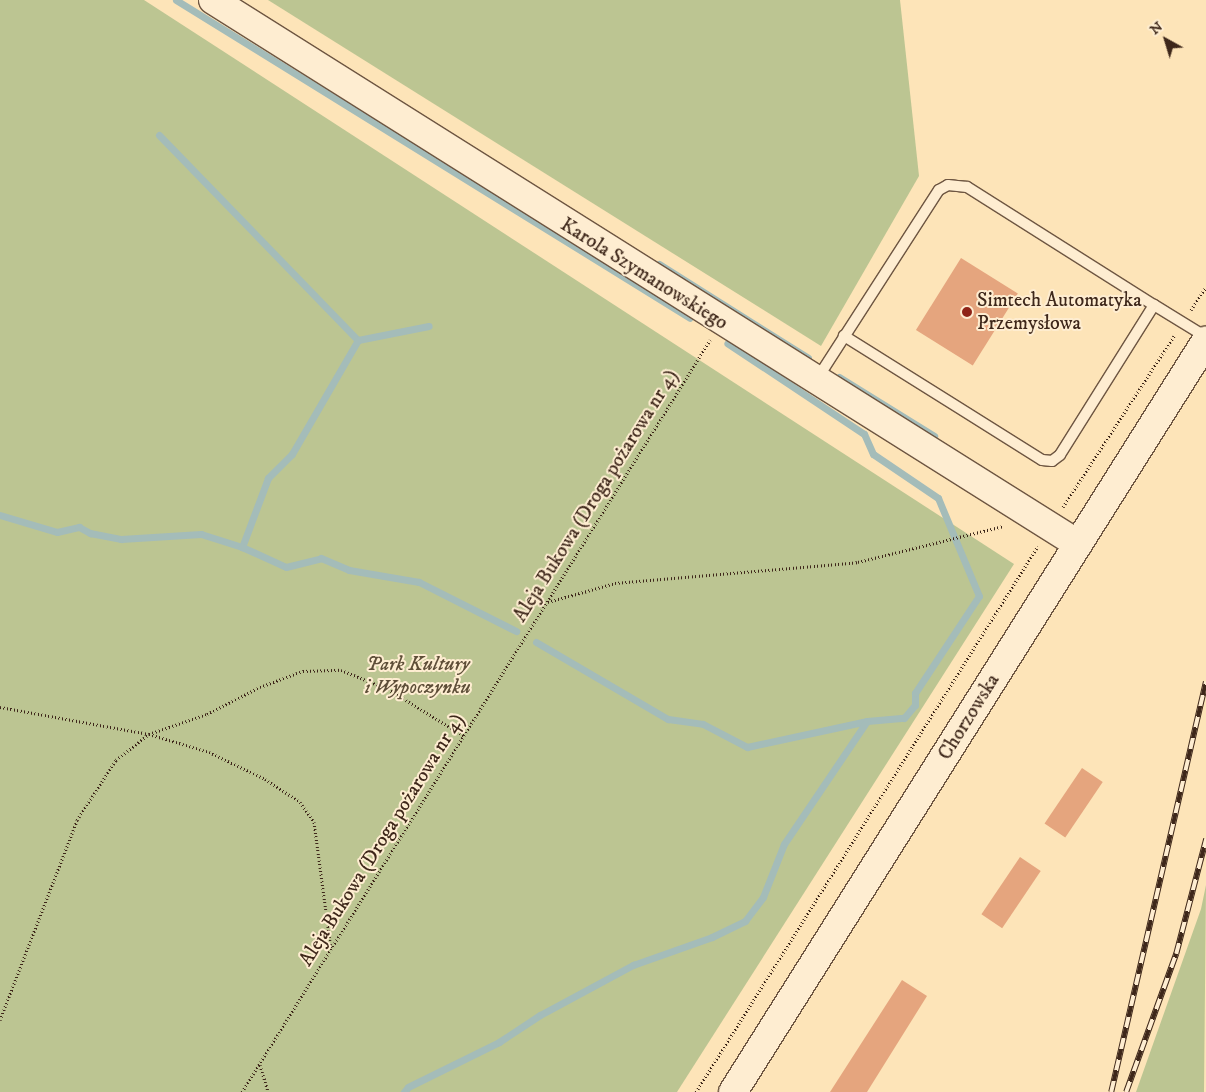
<!DOCTYPE html>
<html>
<head>
<meta charset="utf-8">
<style>
  body { margin:0 }
  #map { position:relative; width:1206px; height:1092px; overflow:hidden; background:#fde4b8; font-family:"IM FELL DW Pica",serif }
  div>[style] { position:absolute }
  .green>* { inset:0; background:#bcc592 }
  .stream>* { height:7px; margin:-3.5px; padding:0 3.5px; transform-origin:3.5px; border-radius:3.5px; background:#a4bcb9 }
  .building>* { inset:0; background:#e5a57e; transform-origin:0 0 }
  .path>* { height:3px; margin-top:-1.5px; transform-origin:0; background:repeating-linear-gradient(90deg,#3e271a 0 1px,transparent 0 3.5px) }
  .roads { filter:drop-shadow(1px 0 #6e5642) drop-shadow(-1px 0 #6e5642) drop-shadow(0 1px #6e5642) drop-shadow(0 -1px #6e5642) }
  .lane>* { height:10px; margin:-5px; padding:0 5px; transform-origin:5px; border-radius:5px; background:#feedd1 }
  .secondary>* { height:28px; margin:-14px; padding:0 14px; transform-origin:14px; border-radius:14px; background:#feedd1 }
  .rail>* { height:5.5px; margin-top:-2.75px; transform-origin:0; background:repeating-linear-gradient(90deg,#feedd1 0 11px,#3e271a 0 22px); box-sizing:border-box; border-block:1px solid #3e271a }
  .dots>* { width:14px; height:14px; translate:-50% -50%; box-sizing:border-box; border:2px solid #feedd1; border-radius:50% }
  span { translate:-50% -50%; white-space:nowrap; text-align:center; line-height:1.15; -webkit-text-stroke:4px #feedd1; paint-order:stroke }
  .street-label { font-size:20px; color:#3e271a }
  .poi-label { font-size:20px; color:#3e271a }
  .left { translate:0 -50%; text-align:left }
  .park-label { font-size:20px; color:#5e4e38; font-style:italic }
  .north { position:absolute; left:1141px; top:15px; width:50px; height:50px; -webkit-text-stroke:4px #feedd1; paint-order:stroke; rotate:321deg; font-size:14px; font-weight:700; line-height:20px; text-align:center; color:#3e271a }
  .north::after { content:''; display:block; margin:auto; width:18px; height:22px; background:#3e271a; clip-path:polygon(50% 0,100% 100%,50% 72%,0 100%) }
</style>
</head>
<body>
<div id="map">
  <div class="green">
    <i style="clip-path:polygon(0 0,144px 0,1014px 564px,677px 1092px,0 1092px)"></i>
    <i style="clip-path:polygon(268px 0,900px 0,919px 176px,821px 346px)"></i>
    <i style="clip-path:polygon(1206px 885px,1204px 1092px,1136px 1092px,1201px 909px)"></i>
  </div>
  <div class="stream">
    <i style="left:176px;top:0;width:604px;rotate:31.74deg"></i>
    <i style="left:159px;top:135px;width:286px;rotate:45.9deg"></i>
    <i style="left:358px;top:340px;width:132px;rotate:120.1deg"></i>
    <i style="left:292px;top:454px;width:34px;rotate:135deg"></i>
    <i style="left:268px;top:478px;width:74px;rotate:110.6deg"></i>
    <i style="left:659px;top:264px;width:176px;rotate:32.2deg"></i>
    <i style="left:358px;top:340px;width:72px;rotate:-11.2deg"></i>
    <i style="left:839px;top:377px;width:112px;rotate:31.8deg"></i>
    <i style="left:0;top:515px;width:59px;rotate:16.6deg"></i>
    <i style="left:57px;top:532px;width:23px;rotate:-13deg"></i>
    <i style="left:79px;top:527px;width:13px;rotate:29deg"></i>
    <i style="left:90px;top:533px;width:32px;rotate:11deg"></i>
    <i style="left:121px;top:539px;width:80px;rotate:-3.6deg"></i>
    <i style="left:201px;top:534px;width:43px;rotate:17.6deg"></i>
    <i style="left:242px;top:547px;width:48px;rotate:24.4deg"></i>
    <i style="left:286px;top:567px;width:36px;rotate:-14deg"></i>
    <i style="left:321px;top:558px;width:30px;rotate:23deg"></i>
    <i style="left:349px;top:570px;width:71px;rotate:9.7deg"></i>
    <i style="left:419px;top:582px;width:109px;rotate:26.8deg"></i>
    <i style="left:536px;top:642px;width:153px;rotate:30.3deg"></i>
    <i style="left:668px;top:719px;width:35px;rotate:8deg"></i>
    <i style="left:703px;top:724px;width:50px;rotate:27.6deg"></i>
    <i style="left:747px;top:747px;width:123px;rotate:-12.2deg"></i>
    <i style="left:867px;top:721px;width:37px;rotate:-5deg"></i>
    <i style="left:904px;top:718px;width:17px;rotate:-50deg"></i>
    <i style="left:915px;top:705px;width:12px;rotate:-90deg"></i>
    <i style="left:915px;top:693px;width:116px;rotate:-56.6deg"></i>
    <i style="left:979px;top:596px;width:106px;rotate:-112.7deg"></i>
    <i style="left:938px;top:498px;width:78px;rotate:-145.9deg"></i>
    <i style="left:873px;top:454px;width:22px;rotate:-114deg"></i>
    <i style="left:864px;top:434px;width:164px;rotate:-146.4deg"></i>
    <i style="left:404px;top:1092px;width:6px;rotate:-51deg"></i>
    <i style="left:408px;top:1087px;width:102px;rotate:-26.3deg"></i>
    <i style="left:499px;top:1042px;width:49px;rotate:-33.4deg"></i>
    <i style="left:540px;top:1015px;width:106px;rotate:-28.3deg"></i>
    <i style="left:633px;top:965px;width:84px;rotate:-19.5deg"></i>
    <i style="left:712px;top:937px;width:37px;rotate:-26deg"></i>
    <i style="left:745px;top:921px;width:30px;rotate:-53deg"></i>
    <i style="left:763px;top:897px;width:57px;rotate:-68.4deg"></i>
    <i style="left:784px;top:844px;width:148px;rotate:-56deg"></i>
  </div>
  <div class="building">
    <i style="left:961px;top:258px;width:67px;height:85px;rotate:32deg"></i>
    <i style="left:1082px;top:768px;width:25px;height:67px;rotate:34deg"></i>
    <i style="left:1020px;top:857px;width:25px;height:69px;rotate:34deg"></i>
    <i style="clip-path:polygon(902px 980px,927px 996px,867px 1092px,830px 1092px)"></i>
  </div>
  <div class="path">
    <i style="left:1191px;top:310px;width:27px;rotate:-57deg"></i>
    <i style="left:1063px;top:507px;width:204px;rotate:-57deg"></i>
    <i style="left:548px;top:602px;width:70px;rotate:-15.8deg"></i>
    <i style="left:615px;top:583px;width:244px;rotate:-4.9deg"></i>
    <i style="left:858px;top:562px;width:149px;rotate:-13.9deg"></i>
    <i style="left:0;top:707px;width:151px;rotate:10.3deg"></i>
    <i style="left:149px;top:734px;width:63px;rotate:16.7deg"></i>
    <i style="left:209px;top:752px;width:62px;rotate:25.7deg"></i>
    <i style="left:265px;top:779px;width:42px;rotate:33.3deg"></i>
    <i style="left:300px;top:802px;width:24px;rotate:55deg"></i>
    <i style="left:314px;top:822px;width:129px;rotate:82.4deg"></i>
    <i style="left:0;top:1020px;width:214px;rotate:-68.9deg"></i>
    <i style="left:77px;top:820px;width:72px;rotate:-57deg"></i>
    <i style="left:116px;top:760px;width:42px;rotate:-38.2deg"></i>
    <i style="left:149px;top:734px;width:61px;rotate:-19deg"></i>
    <i style="left:207px;top:714px;width:59px;rotate:-27deg"></i>
    <i style="left:260px;top:687px;width:46px;rotate:-20.4deg"></i>
    <i style="left:303px;top:671px;width:38px;rotate:-2deg"></i>
    <i style="left:341px;top:670px;width:51px;rotate:22deg"></i>
    <i style="left:388px;top:689px;width:89px;rotate:31.7deg"></i>
    <i style="left:260px;top:1065px;width:28px;rotate:73deg"></i>
    <i style="left:242px;top:1092px;width:886px;rotate:-58.1deg"></i>
    <i style="left:696px;top:1092px;width:644px;rotate:-57.94deg"></i>
  </div>
  <div class="roads">
    <div class="lane">
      <i style="left:1154px;top:305px;width:61px;rotate:31.6deg"></i>
      <i style="left:817px;top:379px;width:225px;rotate:-57.2deg"></i>
      <i style="left:939px;top:190px;width:10px;rotate:-29deg"></i>
      <i style="left:948px;top:185px;width:19px;rotate:6deg"></i>
      <i style="left:967px;top:187px;width:221px;rotate:32.3deg"></i>
      <i style="left:1154px;top:305px;width:177px;rotate:122.1deg"></i>
      <i style="left:1060px;top:455px;width:10px;rotate:143deg"></i>
      <i style="left:1052px;top:461px;width:10px;rotate:-174deg"></i>
      <i style="left:1042px;top:460px;width:234px;rotate:-147.9deg"></i>
    </div>
    <div class="secondary">
      <i style="left:213px;top:0;width:1022px;rotate:32.17deg"></i>
      <i style="left:733px;top:1092px;width:888px;rotate:-57.8deg"></i>
    </div>
  </div>
  <div class="rail">
    <i style="left:1111px;top:1092px;width:421px;rotate:-77deg"></i>
    <i style="left:1126px;top:1092px;width:147px;rotate:-70.1deg"></i>
    <i style="left:1176px;top:954px;width:119px;rotate:-75.4deg"></i>
  </div>
  <div class="dots">
    <i style="left:967px;top:312px;background:#8f2418"></i>
  </div>
  <div class="street-label">
    <span style="left:644px;top:274px;rotate:32deg">Karola Szymanowskiego</span>
    <span style="left:596px;top:496px;rotate:-58deg">Aleja Bukowa (Droga pożarowa nr 4)</span>
    <span style="left:969px;top:717px;rotate:-58deg">Chorzowska</span>
    <span style="left:382px;top:840px;rotate:-58deg">Aleja Bukowa (Droga pożarowa nr 4)</span>
  </div>
  <div class="poi-label">
    <span class="left" style="left:977px;top:312px">Simtech Automatyka<br>Przemysłowa</span>
  </div>
  <div class="park-label">
    <span style="left:418px;top:676px">Park Kultury<br>i Wypoczynku</span>
  </div>
  <div class="north">N</div>
</div>
</body>
</html>
